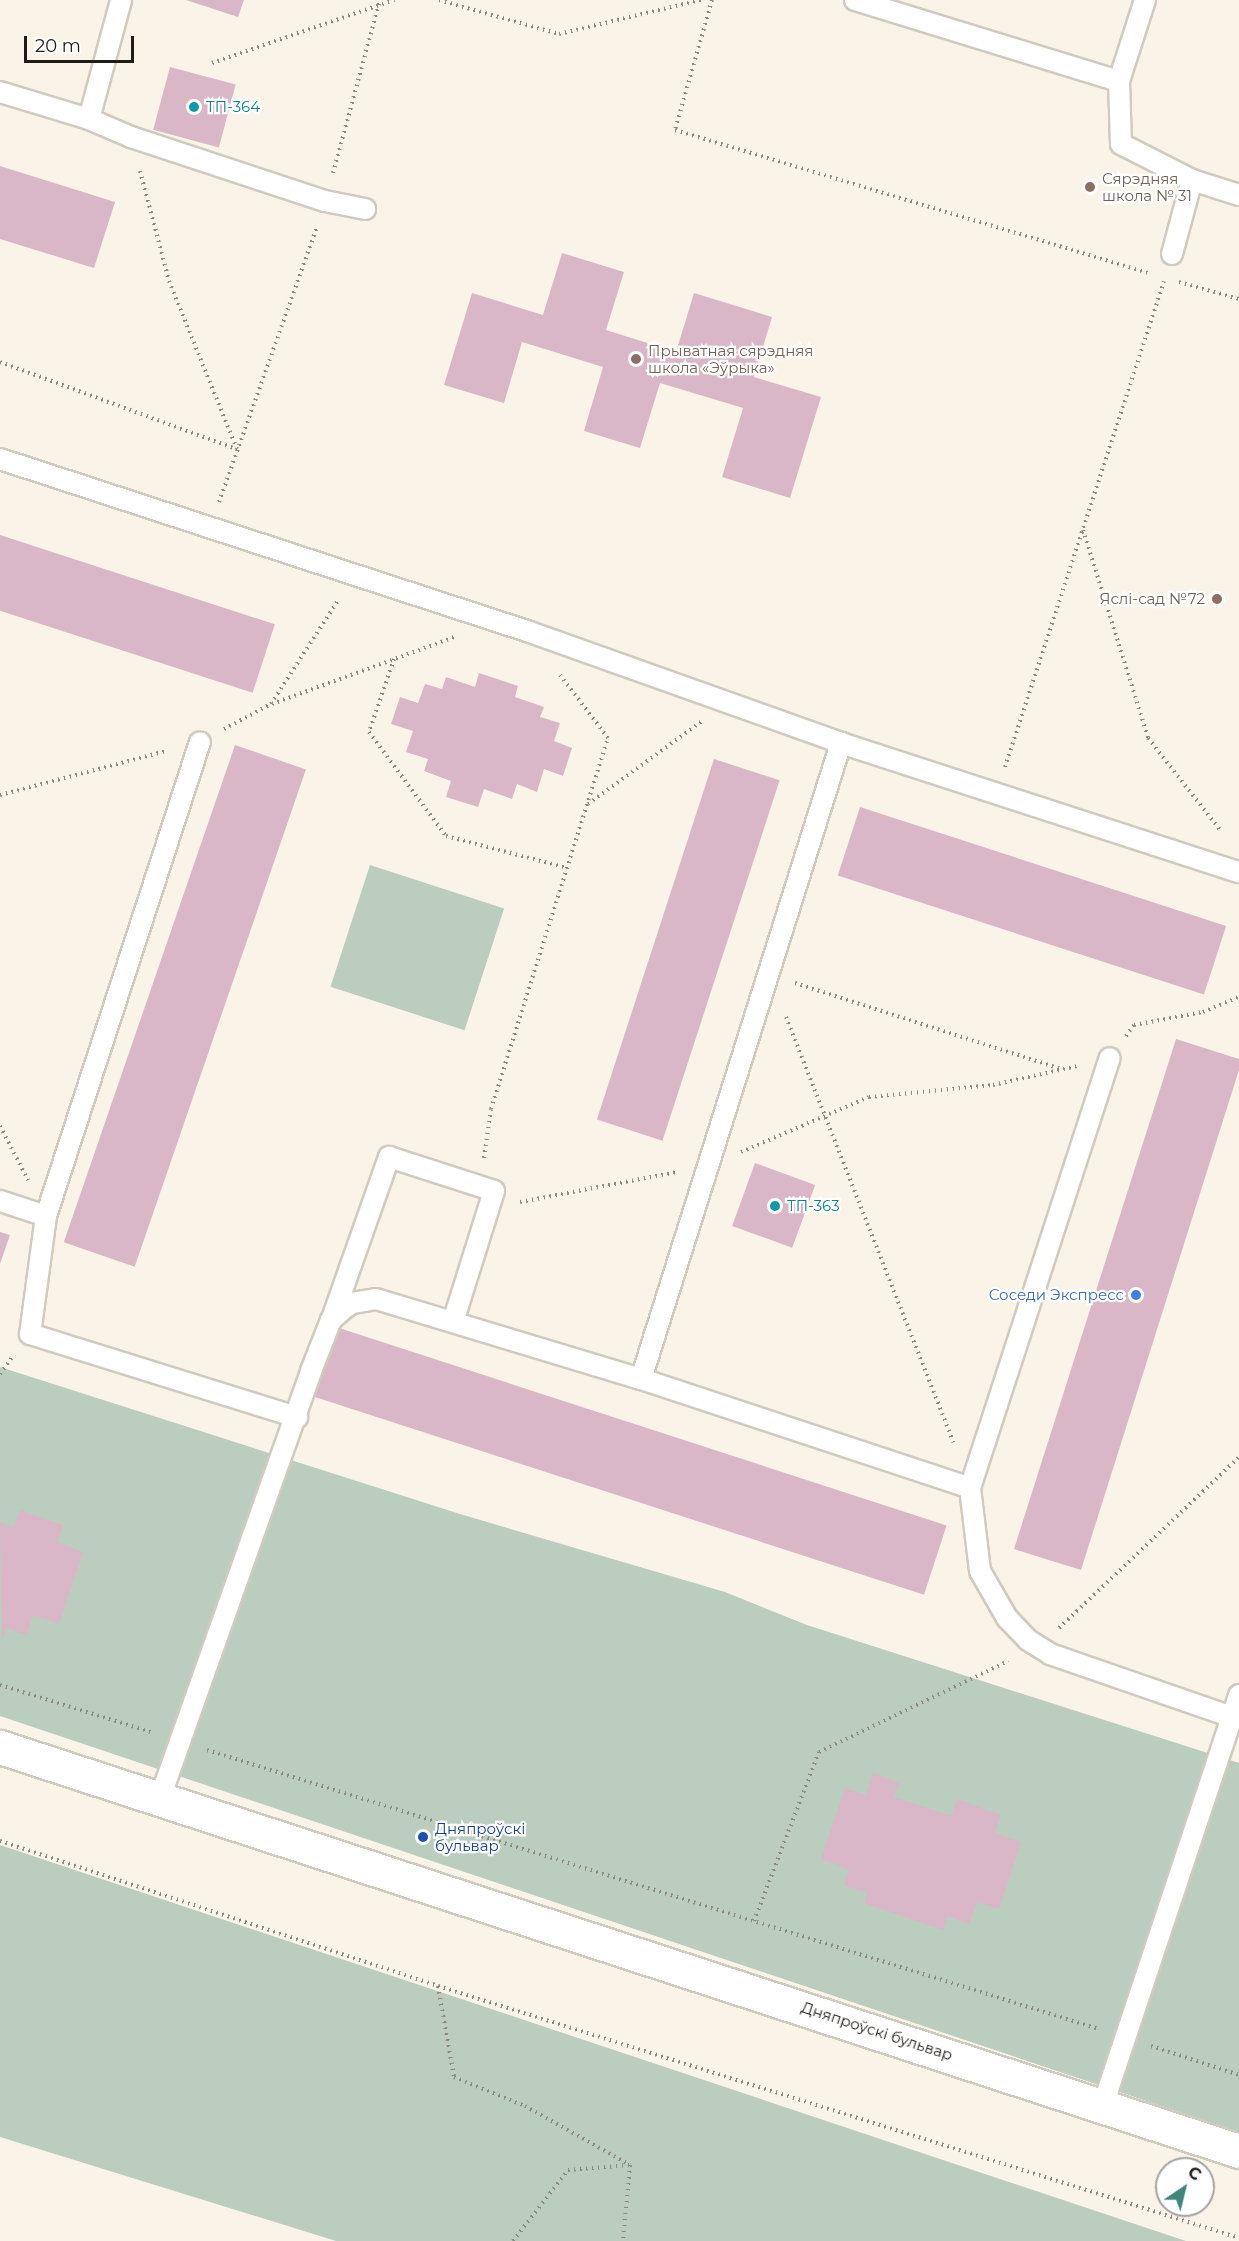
<!DOCTYPE html>
<html>
<head>
<meta charset="utf-8">
<style>
  body { margin:0 }
  #map { position:relative; width:1239px; height:2241px; overflow:hidden; background:#faf4e8; font-family:Montserrat,sans-serif }
  div>[style] { position:absolute }
  .green>* { inset:0; background:#bacdbf; transform-origin:0 0 }
  .building>* { inset:0; background:#d9b7c7; transform-origin:0 0 }
  .path>* { height:4px; margin-top:-2px; transform-origin:0; background:repeating-linear-gradient(90deg,#8d8981 0 1.5px,transparent 0 6px) }
  .roads { filter:drop-shadow(2px 0 #d0cabf) drop-shadow(-2px 0 #d0cabf) drop-shadow(0 2px #d0cabf) drop-shadow(0 -2px #d0cabf) }
  .lane>* { height:20px; margin:-10px; padding:0 10px; transform-origin:10px; border-radius:10px; background:#fff }
  .street>* { height:33px; margin:-16.5px; padding:0 16.5px; transform-origin:16.5px; border-radius:16.5px; background:#fff }
  .dots>* { width:16px; height:16px; translate:-50% -50%; box-sizing:border-box; border:3px solid #fff; border-radius:50% }
  span { translate:-50% -50%; white-space:nowrap; text-align:center; line-height:1.15; -webkit-text-stroke:4.5px #fff; paint-order:stroke }
  .culture-label { font-size:15px; color:#0d838f }
  .left { translate:0 -50%; text-align:left }
  .education-label { font-size:15px; color:#785e54 }
  .right { translate:-100% -50%; text-align:right }
  .shop-label { font-size:15px; color:#366cbe }
  .transit-label { font-size:15px; color:#164399 }
  .street-label { font-size:15px; color:#1e1c18 }
  .north { position:absolute; left:1155px; top:2157px; width:60px; height:60px; box-sizing:border-box; background:#fff; border:2px solid #a5a4a3; border-radius:50%; rotate:35deg; font-size:16px; font-weight:700; line-height:24px; text-align:center; color:#1e1c18 }
  .north::after { content:''; display:block; margin:auto; width:21px; height:27px; background:#3f857c; clip-path:polygon(50% 0,100% 100%,50% 72%,0 100%) }
  .scale { position:absolute; left:24px; top:36px; width:110px; height:27px; box-sizing:border-box; border:3px solid #1e1c18; border-top:0; padding-left:8px; font-size:18px; line-height:21px; white-space:nowrap; color:#1e1c18; -webkit-text-stroke:4px #fff; paint-order:stroke }
</style>
</head>
<body>
<div id="map">
  <div class="green">
    <i style="left:370px;top:865px;width:141px;height:128px;rotate:18deg"></i>
    <i style="clip-path:polygon(0 1367px,460px 1514px,725px 1592px,807px 1625px,1239px 1763px,1239px 2132px,0 1716px)"></i>
    <i style="clip-path:polygon(0 1845px,1186px 2241px,336px 2241px,0 2137px)"></i>
  </div>
  <div class="building">
    <i style="clip-path:polygon(186px 0,244px 0,238px 17px)"></i>
    <i style="left:170px;top:67px;width:68px;height:65px;rotate:15deg"></i>
    <i style="clip-path:polygon(0 166px,115px 202px,94px 268px,0 239px)"></i>
    <i style="clip-path:polygon(562px 253px,624px 272px,606px 330px,676px 352px,694px 293px,772px 317px,754px 377px,821px 397px,790px 498px,722px 477px,743px 408px,660px 383px,640px 448px,584px 431px,603px 367px,522px 342px,504px 403px,444px 385px,472px 293px,543px 315px)"></i>
    <i style="left:0;top:535px;width:289px;height:72px;rotate:18deg"></i>
    <i style="clip-path:polygon(479px 673px,518px 686px,515px 697px,544px 707px,540px 717px,560px 723px,554px 741px,572px 748px,563px 776px,544px 769px,537px 792px,517px 784px,512px 799px,484px 789px,478px 807px,446px 797px,451px 781px,424px 771px,428px 759px,406px 752px,413px 731px,391px 724px,400px 697px,418px 703px,425px 684px,442px 689px,446px 677px,475px 687px)"></i>
    <i style="left:235px;top:745px;width:75px;height:526px;rotate:19deg"></i>
    <i style="left:714px;top:759px;width:69px;height:379px;rotate:18deg"></i>
    <i style="left:860px;top:807px;width:385px;height:72px;rotate:18deg"></i>
    <i style="clip-path:polygon(1176px 1039px,1239px 1059px,1239px 1070px,1081px 1570px,1014px 1549px)"></i>
    <i style="left:755px;top:1163px;width:64px;height:67px;rotate:20deg"></i>
    <i style="clip-path:polygon(0 1232px,10px 1235px,0 1264px)"></i>
    <i style="left:336px;top:1327px;width:642px;height:73px;rotate:18deg"></i>
    <i style="clip-path:polygon(20px 1510px,63px 1525px,57px 1542px,83px 1552px,59px 1624px,33px 1615px,26px 1635px,6px 1628px,2px 1640px,0 1522px,14px 1527px)"></i>
    <i style="clip-path:polygon(873px 1773px,899px 1783px,894px 1797px,951px 1816px,957px 1799px,1001px 1815px,995px 1833px,1021px 1842px,999px 1909px,977px 1902px,969px 1924px,948px 1916px,943px 1930px,864px 1903px,867px 1893px,844px 1885px,849px 1869px,821px 1859px,845px 1788px,866px 1795px)"></i>
  </div>
  <div class="path">
    <i style="left:439px;top:0;width:125px;rotate:15.8deg"></i>
    <i style="left:559px;top:34px;width:146px;rotate:-13.5deg"></i>
    <i style="left:712px;top:0;width:135px;rotate:105.9deg"></i>
    <i style="left:675px;top:130px;width:495px;rotate:16.8deg"></i>
    <i style="left:212px;top:63px;width:193px;rotate:-19.1deg"></i>
    <i style="left:140px;top:171px;width:114px;rotate:75.2deg"></i>
    <i style="left:169px;top:281px;width:181px;rotate:68deg"></i>
    <i style="left:333px;top:173px;width:179px;rotate:-74.8deg"></i>
    <i style="left:1179px;top:282px;width:62px;rotate:15.8deg"></i>
    <i style="left:0;top:362px;width:252px;rotate:20.2deg"></i>
    <i style="left:219px;top:502px;width:290px;rotate:-70.4deg"></i>
    <i style="left:1083px;top:530px;width:218px;rotate:72.6deg"></i>
    <i style="left:1148px;top:738px;width:118px;rotate:51.9deg"></i>
    <i style="left:394px;top:659px;width:77px;rotate:108.9deg"></i>
    <i style="left:369px;top:732px;width:129px;rotate:53.5deg"></i>
    <i style="left:446px;top:836px;width:125px;rotate:14.8deg"></i>
    <i style="left:272px;top:704px;width:194px;rotate:-20.2deg"></i>
    <i style="left:224px;top:729px;width:53px;rotate:-28deg"></i>
    <i style="left:271px;top:704px;width:125px;rotate:-57.1deg"></i>
    <i style="left:1005px;top:767px;width:511px;rotate:-71.88deg"></i>
    <i style="left:0;top:795px;width:173px;rotate:-14.8deg"></i>
    <i style="left:588px;top:804px;width:140px;rotate:-36deg"></i>
    <i style="left:795px;top:983px;width:281px;rotate:17.9deg"></i>
    <i style="left:786px;top:1017px;width:457px;rotate:68.5deg"></i>
    <i style="left:1126px;top:1036px;width:14px;rotate:-54deg"></i>
    <i style="left:1134px;top:1025px;width:70px;rotate:-10.7deg"></i>
    <i style="left:1203px;top:1012px;width:39px;rotate:-23deg"></i>
    <i style="left:0;top:1126px;width:61px;rotate:62.6deg"></i>
    <i style="left:741px;top:1152px;width:139px;rotate:-23.3deg"></i>
    <i style="left:869px;top:1097px;width:125px;rotate:-5.5deg"></i>
    <i style="left:993px;top:1085px;width:86px;rotate:-12.7deg"></i>
    <i style="left:484px;top:1158px;width:49px;rotate:-81.9deg"></i>
    <i style="left:491px;top:1109px;width:389px;rotate:-72.5deg"></i>
    <i style="left:608px;top:738px;width:79px;rotate:-127.3deg"></i>
    <i style="left:520px;top:1202px;width:160px;rotate:-10.8deg"></i>
    <i style="left:0;top:1374px;width:24px;rotate:-54deg"></i>
    <i style="left:1059px;top:1628px;width:248px;rotate:-43.5deg"></i>
    <i style="left:0;top:1685px;width:161px;rotate:17.3deg"></i>
    <i style="left:207px;top:1750px;width:935px;rotate:17.37deg"></i>
    <i style="left:0;top:1841px;width:461px;rotate:18.3deg"></i>
    <i style="left:438px;top:1986px;width:840px;rotate:17.46deg"></i>
    <i style="left:754px;top:1921px;width:181px;rotate:-69deg"></i>
    <i style="left:819px;top:1752px;width:210px;rotate:-25.7deg"></i>
    <i style="left:438px;top:1986px;width:92px;rotate:80deg"></i>
    <i style="left:454px;top:2077px;width:77px;rotate:22.2deg"></i>
    <i style="left:525px;top:2106px;width:120px;rotate:29.3deg"></i>
    <i style="left:630px;top:2165px;width:76px;rotate:95.3deg"></i>
    <i style="left:1151px;top:2046px;width:93px;rotate:18.2deg"></i>
    <i style="left:513px;top:2241px;width:90px;rotate:-52.2deg"></i>
    <i style="left:568px;top:2170px;width:62px;rotate:-4.6deg"></i>
  </div>
  <div class="roads">
    <div class="lane">
      <i style="left:855px;top:0;width:276px;rotate:17.1deg"></i>
      <i style="left:1145px;top:0;width:85px;rotate:107.8deg"></i>
      <i style="left:1119px;top:81px;width:63px;rotate:88.2deg"></i>
      <i style="left:1121px;top:144px;width:80px;rotate:26.9deg"></i>
      <i style="left:1192px;top:180px;width:49px;rotate:17.7deg"></i>
      <i style="left:0;top:92px;width:93px;rotate:16.9deg"></i>
      <i style="left:89px;top:119px;width:46px;rotate:23.2deg"></i>
      <i style="left:131px;top:137px;width:204px;rotate:18.3deg"></i>
      <i style="left:325px;top:201px;width:41px;rotate:11.3deg"></i>
      <i style="left:89px;top:119px;width:123px;rotate:-74.9deg"></i>
      <i style="left:1172px;top:254px;width:77px;rotate:-74.9deg"></i>
      <i style="left:0;top:459px;width:554px;rotate:18.08deg"></i>
      <i style="left:527px;top:631px;width:333px;rotate:19.6deg"></i>
      <i style="left:841px;top:743px;width:418px;rotate:18deg"></i>
      <i style="left:0;top:1201px;width:48px;rotate:18.1deg"></i>
      <i style="left:46px;top:1216px;width:498px;rotate:-72deg"></i>
      <i style="left:46px;top:1216px;width:119px;rotate:97.7deg"></i>
      <i style="left:30px;top:1334px;width:280px;rotate:17.3deg"></i>
      <i style="left:332px;top:1319px;width:172px;rotate:-70.6deg"></i>
      <i style="left:389px;top:1157px;width:110px;rotate:17.9deg"></i>
      <i style="left:494px;top:1191px;width:137px;rotate:107.4deg"></i>
      <i style="left:641px;top:1379px;width:347px;rotate:18.3deg"></i>
      <i style="left:970px;top:1488px;width:452px;rotate:-72deg"></i>
      <i style="left:970px;top:1488px;width:84px;rotate:83.1deg"></i>
      <i style="left:980px;top:1571px;width:54px;rotate:60.1deg"></i>
      <i style="left:1007px;top:1618px;width:30px;rotate:46deg"></i>
      <i style="left:1028px;top:1640px;width:26px;rotate:32deg"></i>
      <i style="left:1050px;top:1654px;width:193px;rotate:19.1deg"></i>
      <i style="left:1232px;top:1717px;width:409px;rotate:108.4deg"></i>
      <i style="left:1232px;top:1717px;width:23px;rotate:-72deg"></i>
      <i style="left:160px;top:1798px;width:453px;rotate:-70.5deg"></i>
      <i style="left:311px;top:1371px;width:55px;rotate:-68.6deg"></i>
      <i style="left:331px;top:1320px;width:15px;rotate:-42deg"></i>
      <i style="left:342px;top:1310px;width:12px;rotate:-35deg"></i>
      <i style="left:352px;top:1303px;width:24px;rotate:-9deg"></i>
      <i style="left:376px;top:1299px;width:277px;rotate:16.8deg"></i>
      <i style="left:641px;top:1379px;width:667px;rotate:-72.54deg"></i>
    </div>
    <div class="street">
      <i style="left:0;top:1747px;width:1303px;rotate:18.06deg"></i>
    </div>
  </div>
  <div class="dots">
    <i style="left:194px;top:107px;background:#0f9aa8"></i>
    <i style="left:1090px;top:187px;background:#8d6e63"></i>
    <i style="left:636px;top:359px;background:#8d6e63"></i>
    <i style="left:1217px;top:599px;background:#8d6e63"></i>
    <i style="left:775px;top:1206px;background:#0f9aa8"></i>
    <i style="left:1136px;top:1295px;background:#3f7fe0"></i>
    <i style="left:423px;top:1837px;background:#1a4fb4"></i>
  </div>
  <div class="culture-label">
    <span class="left" style="left:206px;top:107px">ТП-364</span>
    <span class="left" style="left:787px;top:1206px">ТП-363</span>
  </div>
  <div class="education-label">
    <span class="left" style="left:1102px;top:187px">Сярэдняя<br>школа № 31</span>
    <span class="left" style="left:648px;top:359px">Прыватная сярэдняя<br>школа «Эўрыка»</span>
    <span class="right" style="left:1205px;top:599px">Яслі-сад №72</span>
  </div>
  <div class="shop-label">
    <span class="right" style="left:1124px;top:1295px">Соседи Экспресс</span>
  </div>
  <div class="transit-label">
    <span class="left" style="left:435px;top:1837px">Дняпроўскі<br>бульвар</span>
  </div>
  <div class="street-label">
    <span style="left:877px;top:2031px;rotate:18deg">Дняпроўскі бульвар</span>
  </div>
  <div class="north">С</div>
  <div class="scale">20 m</div>
</div>
</body>
</html>
